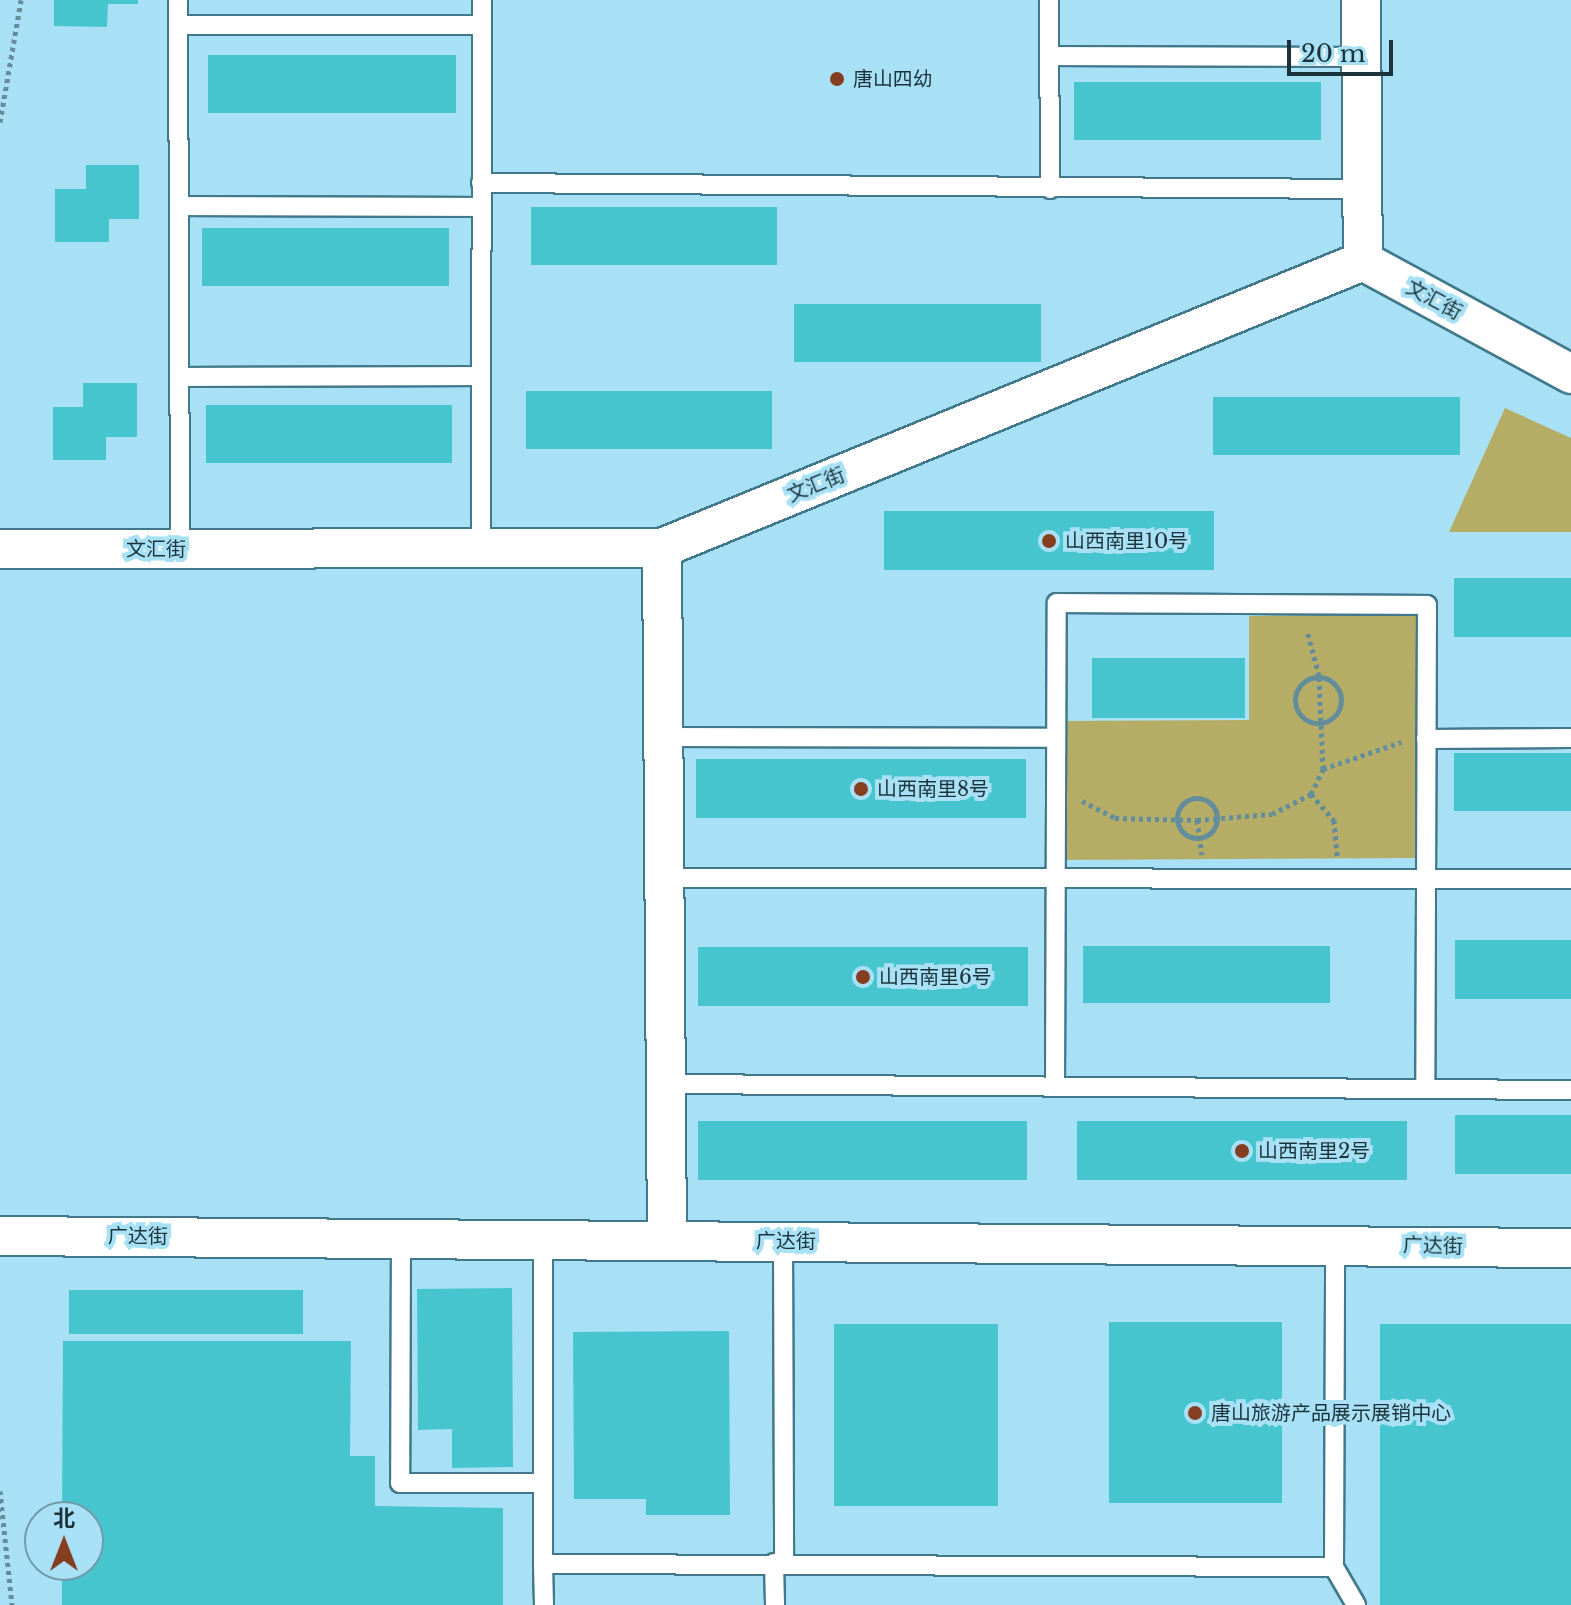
<!DOCTYPE html>
<html>
<head>
<meta charset="utf-8">
<style>
  body { margin:0 }
  #map { position:relative; width:1571px; height:1605px; overflow:hidden; background:#a8e1f5; font-family:"Libre Baskerville","Noto Sans SC",serif }
  div>[style] { position:absolute }
  .green>* { inset:0; background:#b5ac66 }
  .building>* { inset:0; background:#47c5ce; transform-origin:0 0 }
  .path>* { height:5px; margin-top:-2.5px; transform-origin:0; background:repeating-linear-gradient(90deg,#648d9b 0 4px,transparent 0 8px) }
  .path>.ring { margin:-2.5px; padding:0; box-sizing:content-box; background:none; border:5px solid #648d9b; border-radius:50% }
  .roads { filter:drop-shadow(2px 0 #41788b) drop-shadow(-2px 0 #41788b) drop-shadow(0 2px #41788b) drop-shadow(0 -2px #41788b) }
  .lane>* { height:18px; margin:-9px; padding:0 9px; transform-origin:9px; border-radius:9px; background:#fff }
  .street>* { height:38px; margin:-19px; padding:0 19px; transform-origin:19px; border-radius:19px; background:#fff }
  .dots>* { width:22px; height:22px; translate:-50% -50%; box-sizing:border-box; border:4px solid #a8e1f5; border-radius:50% }
  span { translate:-50% -50%; white-space:nowrap; text-align:center; line-height:1.15; -webkit-text-stroke:8px #a8e1f5; paint-order:stroke }
  .poi-label { font-size:20px; color:#1b333a }
  .left { translate:0 -50%; text-align:left }
  .street-label { font-size:20px; color:#1b333a }
  .north { position:absolute; left:24px; top:1501px; width:80px; height:80px; box-sizing:border-box; background:#a8e1f5; border:2px solid #709baa; border-radius:50%; rotate:0deg; font-size:22px; font-weight:700; line-height:32px; text-align:center; color:#1b333a }
  .north::after { content:''; display:block; margin:auto; width:28px; height:36px; background:#863e20; clip-path:polygon(50% 0,100% 100%,50% 72%,0 100%) }
  .scale { position:absolute; left:1287px; top:40px; width:106px; height:36px; box-sizing:border-box; border:4px solid #1b333a; border-top:0; padding-left:10px; font-size:24px; line-height:28px; white-space:nowrap; color:#1b333a; -webkit-text-stroke:6px #a8e1f5; paint-order:stroke }
</style>
</head>
<body>
<div id="map">
  <div class="green">
    <i style="clip-path:polygon(1505px 408px,1571px 438px,1571px 532px,1449px 532px)"></i>
    <i style="clip-path:polygon(1416px 615px,1417px 858px,1064px 860px,1063px 721px,1249px 720px,1249px 616px)"></i>
  </div>
  <div class="building">
    <i style="clip-path:polygon(54px 0,138px 0,138px 4px,108px 4px,107px 27px,54px 26px)"></i>
    <i style="left:208px;top:55px;width:248px;height:58px"></i>
    <i style="left:1074px;top:82px;width:247px;height:58px"></i>
    <i style="clip-path:polygon(86px 165px,139px 165px,139px 219px,109px 219px,109px 242px,55px 242px,55px 189px,86px 189px)"></i>
    <i style="left:531px;top:207px;width:246px;height:58px"></i>
    <i style="left:202px;top:228px;width:247px;height:58px"></i>
    <i style="left:794px;top:304px;width:247px;height:58px"></i>
    <i style="clip-path:polygon(83px 383px,137px 383px,137px 437px,106px 437px,106px 460px,53px 460px,53px 407px,83px 407px)"></i>
    <i style="left:526px;top:391px;width:246px;height:58px"></i>
    <i style="left:1213px;top:397px;width:247px;height:58px"></i>
    <i style="left:206px;top:405px;width:246px;height:58px"></i>
    <i style="left:884px;top:511px;width:330px;height:59px"></i>
    <i style="left:1454px;top:578px;width:117px;height:59px"></i>
    <i style="left:1092px;top:658px;width:153px;height:60px"></i>
    <i style="left:1454px;top:753px;width:117px;height:58px"></i>
    <i style="left:696px;top:759px;width:330px;height:59px"></i>
    <i style="left:1455px;top:940px;width:116px;height:59px"></i>
    <i style="left:1083px;top:946px;width:247px;height:57px"></i>
    <i style="left:698px;top:947px;width:330px;height:59px"></i>
    <i style="left:1455px;top:1115px;width:116px;height:59px"></i>
    <i style="left:698px;top:1121px;width:329px;height:59px"></i>
    <i style="left:1077px;top:1121px;width:330px;height:59px"></i>
    <i style="clip-path:polygon(512px 1288px,513px 1467px,452px 1468px,452px 1429px,418px 1430px,417px 1289px)"></i>
    <i style="left:69px;top:1290px;width:234px;height:44px"></i>
    <i style="left:1109px;top:1322px;width:173px;height:181px"></i>
    <i style="left:998px;top:1324px;width:182px;height:164px;rotate:90deg"></i>
    <i style="left:1380px;top:1324px;width:191px;height:281px"></i>
    <i style="clip-path:polygon(729px 1331px,730px 1515px,646px 1515px,646px 1499px,574px 1499px,573px 1332px)"></i>
    <i style="clip-path:polygon(63px 1341px,351px 1341px,350px 1456px,375px 1456px,375px 1506px,503px 1508px,503px 1605px,62px 1605px,62px 1565px,88px 1565px,88px 1517px,62px 1517px)"></i>
  </div>
  <div class="path">
    <i style="left:0;top:122px;width:124px;rotate:-80.2deg"></i>
    <i class="ring" style="left:1295px;top:677px;width:41px;height:41px"></i>
    <i style="left:1323px;top:769px;width:83px;rotate:-19.1deg"></i>
    <i style="left:1311px;top:794px;width:35px;rotate:49deg"></i>
    <i style="left:1334px;top:820px;width:36px;rotate:85deg"></i>
    <i class="ring" style="left:1177px;top:798px;width:35px;height:35px"></i>
    <i style="left:1082px;top:801px;width:37px;rotate:27deg"></i>
    <i style="left:1115px;top:818px;width:82px;rotate:1.4deg"></i>
    <i style="left:1197px;top:820px;width:75px;rotate:-4.6deg"></i>
    <i style="left:1272px;top:814px;width:44px;rotate:-27.1deg"></i>
    <i style="left:1311px;top:794px;width:28px;rotate:-64deg"></i>
    <i style="left:1323px;top:769px;width:93px;rotate:-92.5deg"></i>
    <i style="left:1319px;top:676px;width:48px;rotate:-104.6deg"></i>
    <i style="left:1197px;top:820px;width:35px;rotate:82deg"></i>
    <i style="left:0;top:1491px;width:115px;rotate:84deg"></i>
  </div>
  <div class="roads">
    <div class="lane">
      <i style="left:178px;top:0;width:549px;rotate:89.79deg"></i>
      <i style="left:1049px;top:0;width:189px;rotate:89.7deg"></i>
      <i style="left:178px;top:25px;width:304px"></i>
      <i style="left:1050px;top:56px;width:312px;rotate:0.2deg"></i>
      <i style="left:481px;top:183px;width:880px;rotate:0.39deg"></i>
      <i style="left:179px;top:206px;width:302px;rotate:0.2deg"></i>
      <i style="left:179px;top:377px;width:302px;rotate:-0.2deg"></i>
      <i style="left:481px;top:548px;width:548px;rotate:-89.9deg"></i>
      <i style="left:663px;top:737px;width:393px;rotate:0.1deg"></i>
      <i style="left:1426px;top:739px;width:145px;rotate:-0.4deg"></i>
      <i style="left:665px;top:878px;width:906px;rotate:0.06deg"></i>
      <i style="left:667px;top:1084px;width:904px;rotate:0.38deg"></i>
      <i style="left:1055px;top:1087px;width:484px;rotate:-89.8deg"></i>
      <i style="left:1057px;top:603px;width:370px;rotate:0.3deg"></i>
      <i style="left:1427px;top:605px;width:484px;rotate:90.2deg"></i>
      <i style="left:401px;top:1238px;width:245px;rotate:90.2deg"></i>
      <i style="left:400px;top:1483px;width:143px"></i>
      <i style="left:543px;top:1239px;width:325px;rotate:90deg"></i>
      <i style="left:543px;top:1564px;width:791px;rotate:0.22deg"></i>
      <i style="left:1334px;top:1567px;width:322px;rotate:-89.8deg"></i>
      <i style="left:783px;top:1241px;width:322px;rotate:89.8deg"></i>
      <i style="left:774px;top:1563px;width:42px;rotate:88.6deg"></i>
      <i style="left:543px;top:1564px;width:41px;rotate:88.6deg"></i>
      <i style="left:1334px;top:1567px;width:44px;rotate:59.9deg"></i>
    </div>
    <div class="street">
      <i style="left:1361px;top:0;width:261px;rotate:89.6deg"></i>
      <i style="left:662px;top:548px;width:692px;rotate:89.59deg"></i>
      <i style="left:0;top:549px;width:662px;rotate:-0.09deg"></i>
      <i style="left:662px;top:548px;width:757px;rotate:-22.26deg"></i>
      <i style="left:1363px;top:261px;width:237px;rotate:28.5deg"></i>
      <i style="left:0;top:1236px;width:1571px;rotate:0.44deg"></i>
    </div>
  </div>
  <div class="dots">
    <i style="left:837px;top:79px;background:#863e20"></i>
    <i style="left:1049px;top:541px;background:#863e20"></i>
    <i style="left:861px;top:789px;background:#863e20"></i>
    <i style="left:863px;top:977px;background:#863e20"></i>
    <i style="left:1242px;top:1151px;background:#863e20"></i>
    <i style="left:1195px;top:1413px;background:#863e20"></i>
  </div>
  <div class="poi-label">
    <span class="left" style="left:853px;top:79px">唐山四幼</span>
    <span class="left" style="left:1065px;top:541px">山西南里10号</span>
    <span class="left" style="left:877px;top:789px">山西南里8号</span>
    <span class="left" style="left:879px;top:977px">山西南里6号</span>
    <span class="left" style="left:1258px;top:1151px">山西南里2号</span>
    <span class="left" style="left:1211px;top:1413px">唐山旅游产品展示展销中心</span>
  </div>
  <div class="street-label">
    <span style="left:1434px;top:300px;rotate:28deg">文汇街</span>
    <span style="left:816px;top:485px;rotate:-22deg">文汇街</span>
    <span style="left:156px;top:549px">文汇街</span>
    <span style="left:138px;top:1236px">广达街</span>
    <span style="left:786px;top:1241px">广达街</span>
    <span style="left:1433px;top:1246px;rotate:1deg">广达街</span>
  </div>
  <div class="north">北</div>
  <div class="scale">20 m</div>
</div>
</body>
</html>
